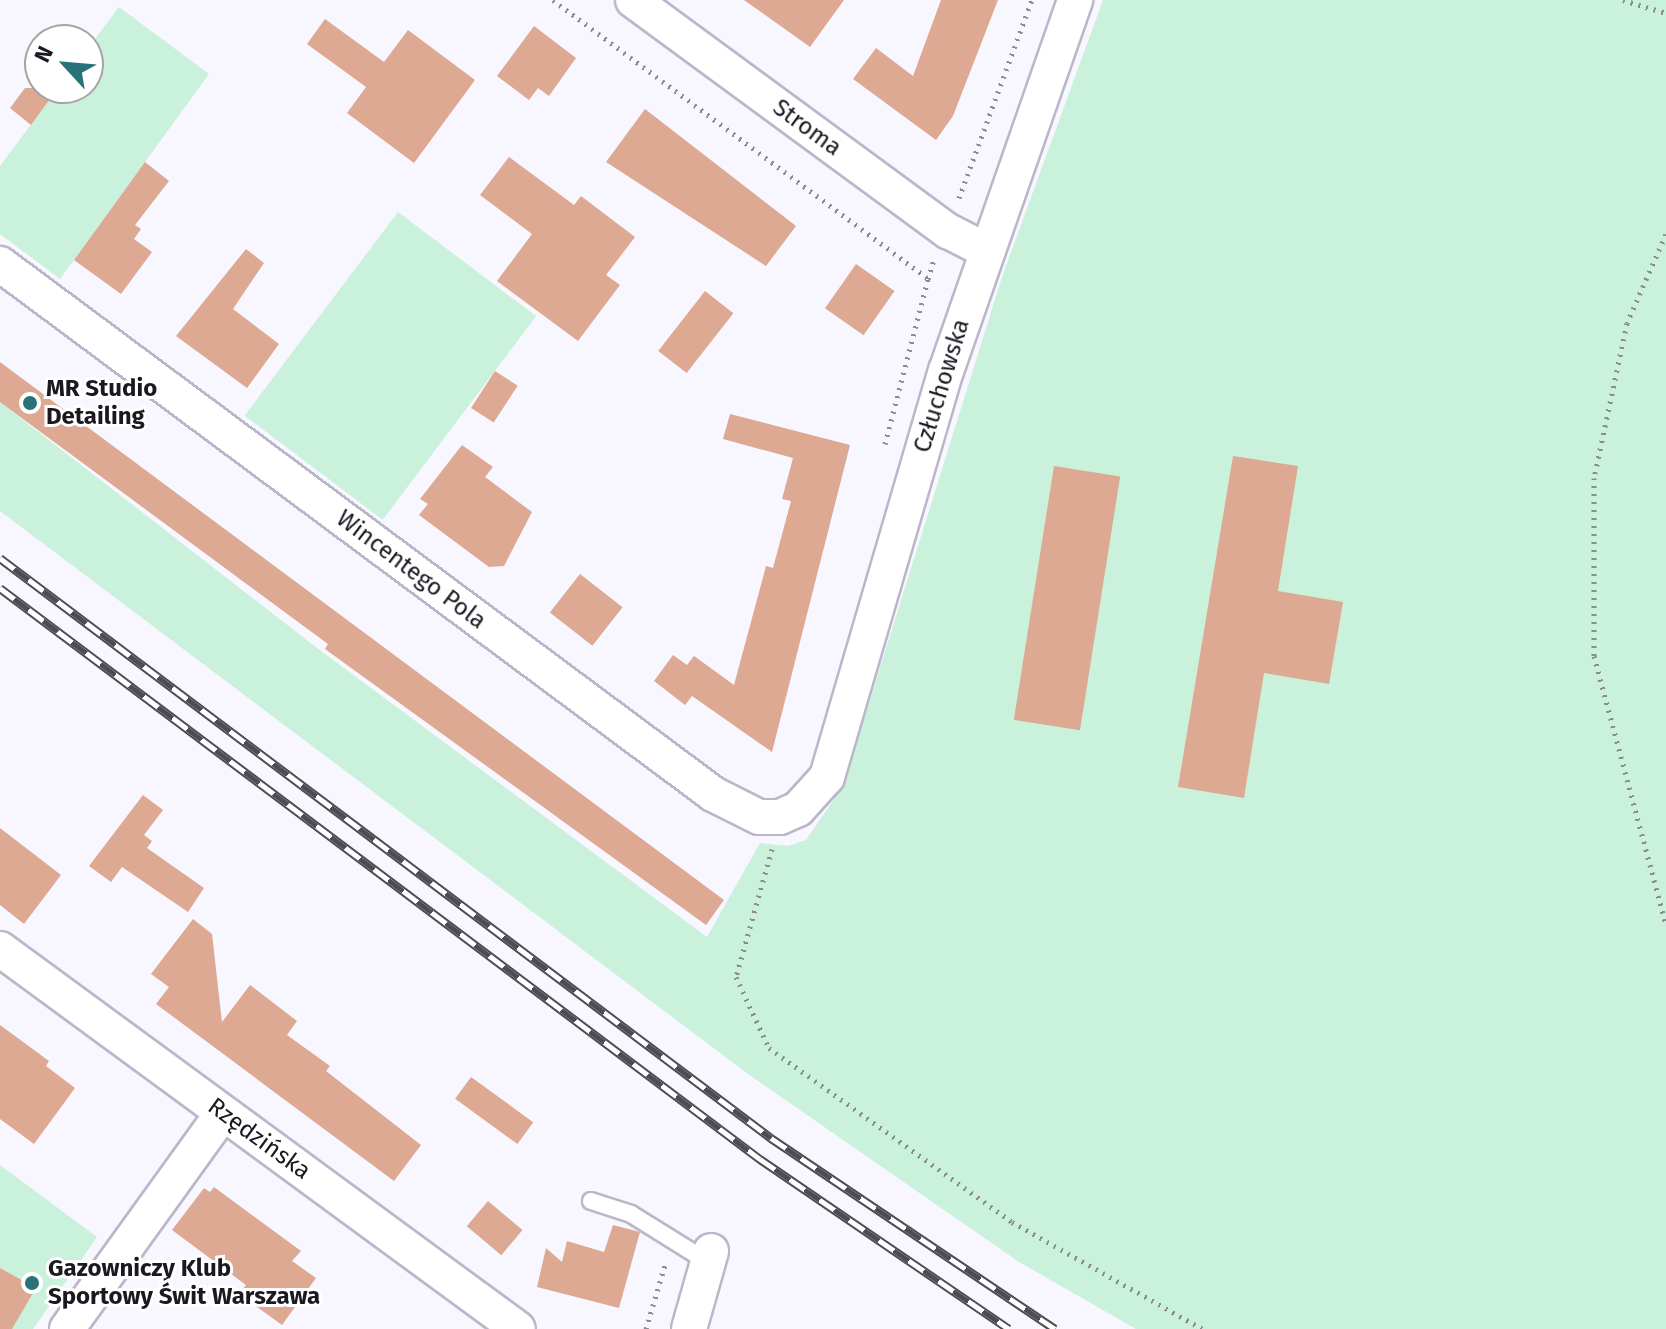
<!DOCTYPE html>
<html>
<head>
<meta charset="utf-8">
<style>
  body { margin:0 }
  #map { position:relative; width:1666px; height:1329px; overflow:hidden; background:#f8f6fe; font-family:"Fira Sans",sans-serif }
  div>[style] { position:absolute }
  .green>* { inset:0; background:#caf1db; transform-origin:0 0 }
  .building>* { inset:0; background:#dea993; transform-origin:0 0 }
  .path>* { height:5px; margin-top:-2.5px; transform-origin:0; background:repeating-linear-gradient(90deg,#8c8a92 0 2px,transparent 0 8px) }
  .roads { filter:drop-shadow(2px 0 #bbb7cb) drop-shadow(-2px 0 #bbb7cb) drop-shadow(0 2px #bbb7cb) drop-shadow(0 -2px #bbb7cb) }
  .service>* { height:16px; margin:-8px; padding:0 8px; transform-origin:8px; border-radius:8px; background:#fff }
  .minor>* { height:34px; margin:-17px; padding:0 17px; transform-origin:17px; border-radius:17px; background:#fff }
  .rail>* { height:9px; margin-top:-4.5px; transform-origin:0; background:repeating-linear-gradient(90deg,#fff 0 18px,#4e4c53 0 36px); box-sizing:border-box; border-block:2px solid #4e4c53 }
  .dots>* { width:22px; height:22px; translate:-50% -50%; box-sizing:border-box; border:4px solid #fff; border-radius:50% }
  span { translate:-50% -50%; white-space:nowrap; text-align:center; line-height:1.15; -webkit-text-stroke:6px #fff; paint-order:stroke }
  .street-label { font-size:24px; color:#1b1920 }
  .poi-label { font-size:24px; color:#1b1920; font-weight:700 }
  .left { translate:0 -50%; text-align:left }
  .north { position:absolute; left:24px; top:24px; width:80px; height:80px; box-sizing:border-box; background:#fff; border:2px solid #a4a3a6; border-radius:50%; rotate:296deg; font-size:22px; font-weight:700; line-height:32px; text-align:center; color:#1b1920 }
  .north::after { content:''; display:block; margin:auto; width:28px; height:36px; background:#287278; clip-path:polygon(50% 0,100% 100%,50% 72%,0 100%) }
</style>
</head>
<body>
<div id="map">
  <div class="green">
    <i style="clip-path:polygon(1103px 0,1666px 0,1666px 1329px,1136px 1329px,1019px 1262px,748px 1074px,0 511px,0 402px,317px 648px,707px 937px,760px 843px,788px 846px,806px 840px,843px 786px,1002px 277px)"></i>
    <i style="clip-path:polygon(119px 7px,209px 74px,60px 279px,0 234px,0 166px,58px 88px,88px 88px,88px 48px)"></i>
    <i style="left:398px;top:212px;width:173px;height:255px;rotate:37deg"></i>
    <i style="clip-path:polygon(0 1165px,97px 1237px,33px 1329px,0 1329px)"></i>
  </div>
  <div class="building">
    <i style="clip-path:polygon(744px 0,844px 0,810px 47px)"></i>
    <i style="clip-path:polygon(941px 0,998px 0,953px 116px,936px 140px,853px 79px,876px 48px,913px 76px)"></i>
    <i style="clip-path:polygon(325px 19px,384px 62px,408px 30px,475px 80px,414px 163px,347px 113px,366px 87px,307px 44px)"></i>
    <i style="clip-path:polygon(534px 26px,576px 58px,549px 96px,538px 88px,529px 100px,497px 76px)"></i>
    <i style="clip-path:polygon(25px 88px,58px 88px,31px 125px,10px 108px)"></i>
    <i style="clip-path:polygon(645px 109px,796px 226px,766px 266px,606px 162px)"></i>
    <i style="clip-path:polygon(509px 157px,574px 205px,581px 196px,635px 237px,606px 275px,620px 285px,578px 341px,497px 281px,532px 234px,480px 195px)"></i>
    <i style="clip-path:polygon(145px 162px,169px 181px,135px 225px,141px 229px,134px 239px,152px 252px,121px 294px,74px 260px)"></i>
    <i style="clip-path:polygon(246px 249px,264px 263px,233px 309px,279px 344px,247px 388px,176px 336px)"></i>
    <i style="left:856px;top:264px;width:47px;height:54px;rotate:35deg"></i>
    <i style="left:705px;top:291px;width:36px;height:76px;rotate:38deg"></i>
    <i style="clip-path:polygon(0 362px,724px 900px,706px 925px,325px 649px,328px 644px,0 402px)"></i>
    <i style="left:495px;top:371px;width:27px;height:44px;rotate:33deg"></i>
    <i style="clip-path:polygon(730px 414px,850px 445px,772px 752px,692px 696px,685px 705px,654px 681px,673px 655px,687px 665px,694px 656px,734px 685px,766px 566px,773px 568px,791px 501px,782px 499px,793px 458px,723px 439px)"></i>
    <i style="clip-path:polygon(462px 445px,493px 467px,485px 477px,532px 512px,504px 566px,489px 567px,419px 515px,428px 504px,420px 499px)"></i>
    <i style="clip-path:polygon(1233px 456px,1298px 466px,1278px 591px,1343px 602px,1329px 684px,1264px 673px,1244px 798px,1178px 787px)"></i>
    <i style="left:1054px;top:466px;width:67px;height:257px;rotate:9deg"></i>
    <i style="left:580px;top:574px;width:54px;height:49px;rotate:38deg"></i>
    <i style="clip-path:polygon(143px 795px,163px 810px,144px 835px,152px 841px,147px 848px,204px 888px,188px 912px,122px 867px,111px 882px,89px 866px)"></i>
    <i style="clip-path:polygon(0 828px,61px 875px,24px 924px,0 905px)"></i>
    <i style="clip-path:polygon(193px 919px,212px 934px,222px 1022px,250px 985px,297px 1021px,287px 1035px,330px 1066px,326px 1071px,421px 1145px,394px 1181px,156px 1004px,169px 987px,151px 974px)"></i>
    <i style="clip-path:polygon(0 1025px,49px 1061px,46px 1066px,75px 1088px,34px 1144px,0 1119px)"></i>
    <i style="left:471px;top:1077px;width:77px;height:27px;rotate:36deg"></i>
    <i style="clip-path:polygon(214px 1187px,301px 1251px,292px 1261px,316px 1278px,282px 1325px,246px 1299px,250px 1293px,243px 1289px,246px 1285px,172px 1230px,204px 1188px,210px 1192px)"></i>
    <i style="left:488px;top:1201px;width:45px;height:33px;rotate:40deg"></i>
    <i style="clip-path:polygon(613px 1225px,640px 1232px,619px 1308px,537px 1287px,546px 1248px,562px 1262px,567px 1241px,604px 1252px)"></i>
    <i style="clip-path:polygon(0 1268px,36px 1288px,12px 1329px,0 1329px)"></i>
  </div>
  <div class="path">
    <i style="left:553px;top:0;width:467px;rotate:36.6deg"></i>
    <i style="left:928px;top:279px;width:21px;rotate:-73deg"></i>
    <i style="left:1623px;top:0;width:45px;rotate:16.8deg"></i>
    <i style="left:959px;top:198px;width:211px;rotate:-69.8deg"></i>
    <i style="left:1666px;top:234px;width:97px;rotate:113.7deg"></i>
    <i style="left:1627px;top:323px;width:158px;rotate:102deg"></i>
    <i style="left:1594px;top:478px;width:178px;rotate:90deg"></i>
    <i style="left:1594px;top:656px;width:278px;rotate:75deg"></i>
    <i style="left:885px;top:444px;width:171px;rotate:-75.4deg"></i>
    <i style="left:772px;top:849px;width:133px;rotate:105.7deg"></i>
    <i style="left:736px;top:977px;width:78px;rotate:65.1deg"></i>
    <i style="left:769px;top:1048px;width:299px;rotate:35.6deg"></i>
    <i style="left:1012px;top:1222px;width:219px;rotate:29.3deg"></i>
    <i style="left:646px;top:1329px;width:67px;rotate:-73.5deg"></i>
  </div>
  <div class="roads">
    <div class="service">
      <i style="left:591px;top:1201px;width:42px;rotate:18deg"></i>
      <i style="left:631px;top:1214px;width:91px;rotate:31.9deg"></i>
    </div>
    <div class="minor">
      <i style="left:633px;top:0;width:391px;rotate:36.3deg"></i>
      <i style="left:948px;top:231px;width:42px;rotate:27.2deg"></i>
      <i style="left:0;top:264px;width:888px;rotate:36.62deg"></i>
      <i style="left:713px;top:794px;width:51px;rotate:26.6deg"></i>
      <i style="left:759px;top:817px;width:21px"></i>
      <i style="left:780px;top:817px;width:20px;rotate:-24deg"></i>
      <i style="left:798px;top:809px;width:43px;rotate:-47.8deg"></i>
      <i style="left:827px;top:777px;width:423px;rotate:-73.7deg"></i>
      <i style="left:946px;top:371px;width:393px;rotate:-70.8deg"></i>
      <i style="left:0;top:949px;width:642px;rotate:36.26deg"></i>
      <i style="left:67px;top:1329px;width:266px;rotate:-54.2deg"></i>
      <i style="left:689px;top:1329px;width:81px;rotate:-74.2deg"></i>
    </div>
  </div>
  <div class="rail">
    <i style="left:0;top:558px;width:965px;rotate:36.95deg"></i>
    <i style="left:771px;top:1138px;width:342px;rotate:33.9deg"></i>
    <i style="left:0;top:588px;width:951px;rotate:36.92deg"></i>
    <i style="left:760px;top:1159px;width:301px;rotate:34.3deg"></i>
  </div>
  <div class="dots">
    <i style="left:30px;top:403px;background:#287278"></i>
    <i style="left:32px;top:1283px;background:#287278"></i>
  </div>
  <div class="street-label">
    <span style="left:807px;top:128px;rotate:36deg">Stroma</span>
    <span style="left:942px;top:386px;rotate:-73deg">Człuchowska</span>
    <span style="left:411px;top:570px;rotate:37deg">Wincentego Pola</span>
    <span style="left:259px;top:1139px;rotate:36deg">Rzędzińska</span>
  </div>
  <div class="poi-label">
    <span class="left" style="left:46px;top:403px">MR Studio<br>Detailing</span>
    <span class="left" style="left:48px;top:1283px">Gazowniczy Klub<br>Sportowy Świt Warszawa</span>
  </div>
  <div class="north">N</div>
</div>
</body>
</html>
